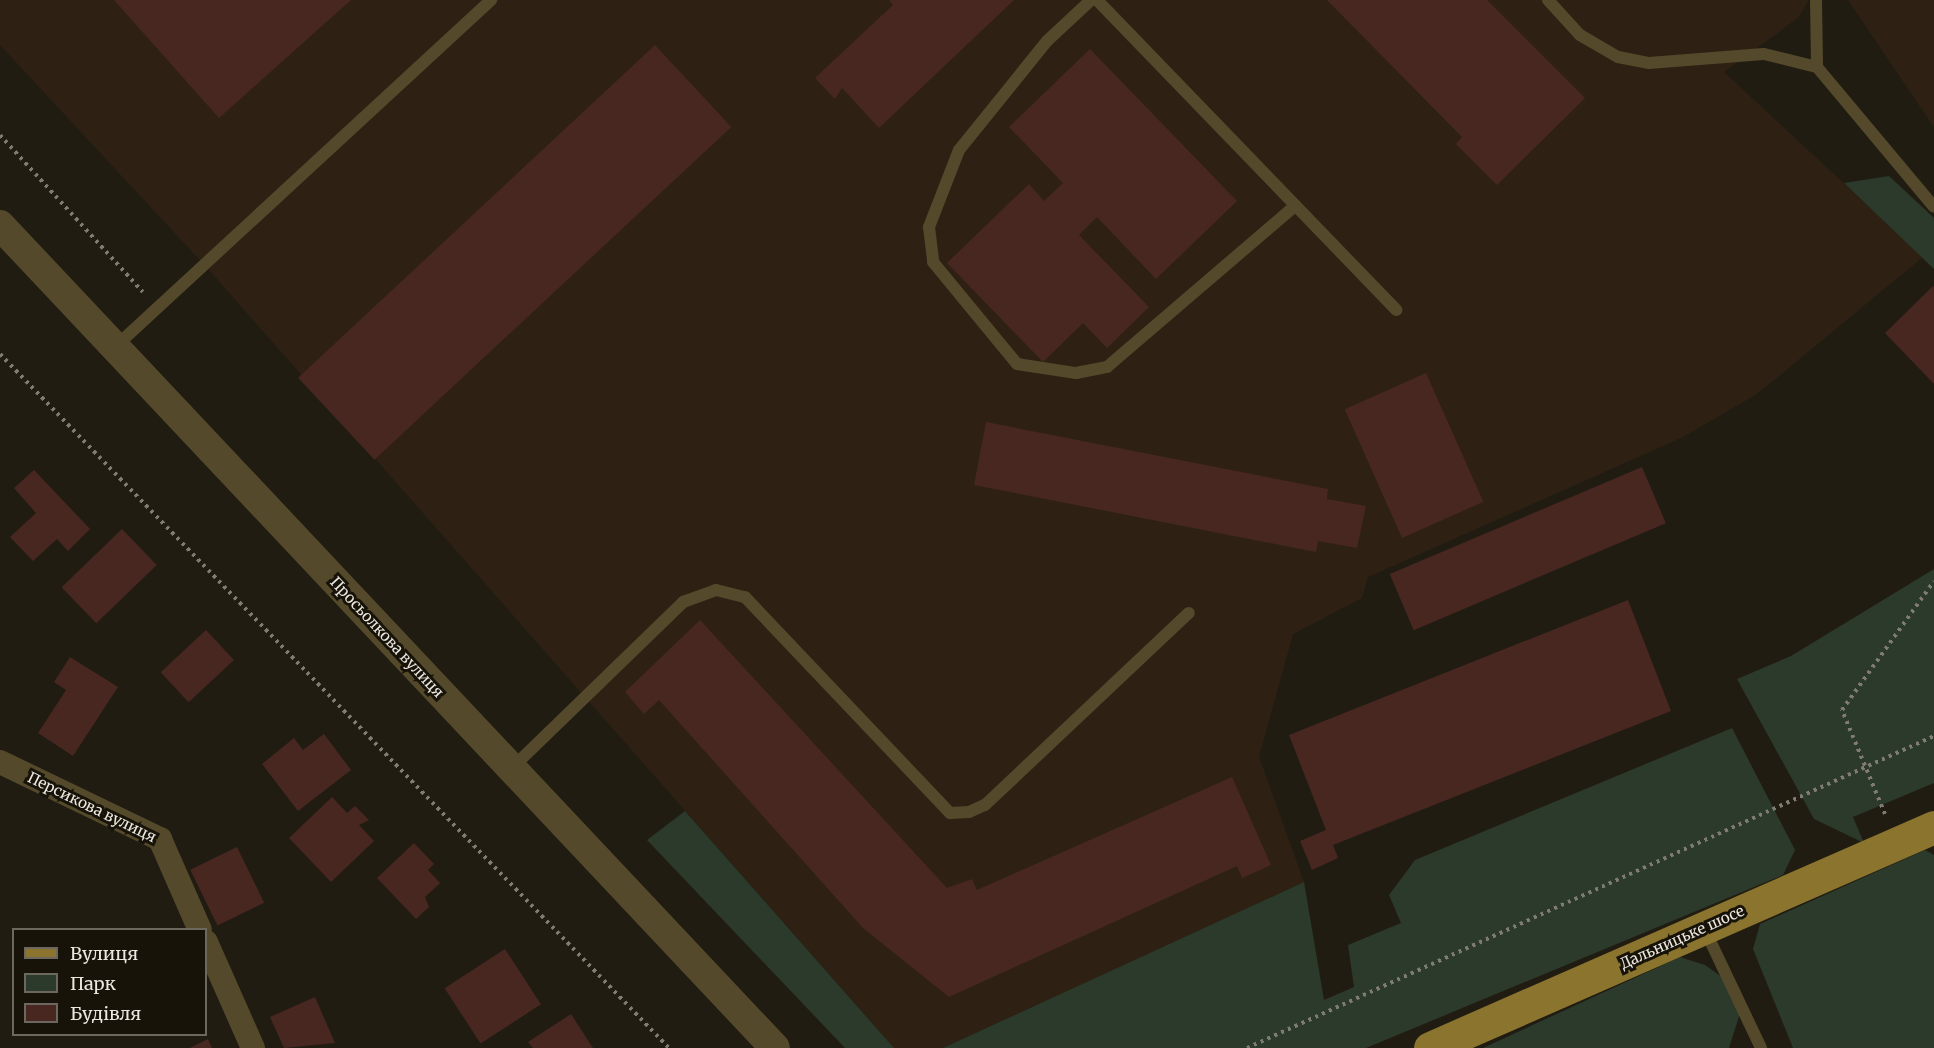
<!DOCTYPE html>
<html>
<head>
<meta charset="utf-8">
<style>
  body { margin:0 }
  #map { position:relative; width:1934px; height:1048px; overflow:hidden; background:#211c12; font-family:Merriweather,serif }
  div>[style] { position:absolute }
  .industrial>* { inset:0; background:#2e2114 }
  .green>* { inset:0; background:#2b3a2a }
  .building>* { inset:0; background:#472720; transform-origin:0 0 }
  .path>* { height:4px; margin-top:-2px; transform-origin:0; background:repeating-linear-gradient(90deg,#807c73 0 3px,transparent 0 7.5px) }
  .service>* { height:12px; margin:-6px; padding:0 6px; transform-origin:6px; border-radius:6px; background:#54492a }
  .minor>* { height:24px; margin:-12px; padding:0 12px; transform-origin:12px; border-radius:12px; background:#54492a }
  .tertiary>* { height:30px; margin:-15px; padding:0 15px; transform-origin:15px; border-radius:15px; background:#54492a }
  .primary>* { height:33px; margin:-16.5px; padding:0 16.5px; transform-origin:16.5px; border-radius:16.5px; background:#8b752e }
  span { translate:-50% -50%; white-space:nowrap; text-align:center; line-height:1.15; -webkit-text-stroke:6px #171309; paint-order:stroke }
  .street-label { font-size:15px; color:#ece8e1 }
  .legend { position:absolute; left:12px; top:928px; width:195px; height:108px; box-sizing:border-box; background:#171309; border:2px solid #6c685f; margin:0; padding:8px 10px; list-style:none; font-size:18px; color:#ece8e1 }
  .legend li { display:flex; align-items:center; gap:12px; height:30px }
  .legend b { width:30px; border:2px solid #6c685f }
</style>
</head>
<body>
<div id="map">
  <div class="industrial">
    <i style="clip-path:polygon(0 0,1809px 0,1798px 18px,1724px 72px,1923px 257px,1757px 394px,1683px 437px,1368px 577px,1362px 598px,1293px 634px,1259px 757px,1304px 882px,943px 1048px,894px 1048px,210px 271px,0 45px)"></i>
    <i style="clip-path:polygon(1848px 0,1934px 0,1934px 127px,1921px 108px)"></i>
  </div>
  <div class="green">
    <i style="clip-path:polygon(1889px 176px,1934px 218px,1934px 269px,1844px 183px)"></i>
    <i style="clip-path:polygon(1934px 569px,1934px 783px,1853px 817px,1864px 843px,1814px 819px,1737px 679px,1791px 656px)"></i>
    <i style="clip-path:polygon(1732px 728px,1795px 850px,1783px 875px,1366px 1048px,943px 1048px,1304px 882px,1324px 1000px,1354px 987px,1348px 945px,1401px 923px,1389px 895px,1415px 860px)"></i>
    <i style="clip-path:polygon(685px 811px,894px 1048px,845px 1048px,647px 840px)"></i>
    <i style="clip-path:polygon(1925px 850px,1934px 855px,1934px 1048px,1793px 1048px,1753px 949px,1760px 924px)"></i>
    <i style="clip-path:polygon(1680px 957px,1705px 965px,1733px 985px,1742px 1007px,1729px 1048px,1483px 1048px)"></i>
  </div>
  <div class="building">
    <i style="clip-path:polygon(114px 0,351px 0,219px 118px)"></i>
    <i style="clip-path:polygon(889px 0,1014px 0,879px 128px,842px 88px,835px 99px,815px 78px,893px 5px)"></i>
    <i style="clip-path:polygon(1327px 0,1487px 0,1585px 98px,1497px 185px,1456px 144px,1462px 137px)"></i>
    <i style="left:655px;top:45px;width:112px;height:488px;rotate:47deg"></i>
    <i style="clip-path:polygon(1090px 49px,1237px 201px,1156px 279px,1097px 217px,1079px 235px,1149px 307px,1107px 348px,1083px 323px,1043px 362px,947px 263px,1029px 184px,1044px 201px,1063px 183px,1009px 127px)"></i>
    <i style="clip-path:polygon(1933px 286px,1934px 288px,1934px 384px,1885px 333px)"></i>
    <i style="left:1426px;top:373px;width:141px;height:89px;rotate:66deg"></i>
    <i style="clip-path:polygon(986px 422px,1328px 489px,1327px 499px,1366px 506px,1357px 548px,1318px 541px,1316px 552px,974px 485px)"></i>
    <i style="left:1642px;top:467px;width:61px;height:274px;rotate:67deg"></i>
    <i style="clip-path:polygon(34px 470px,90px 529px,68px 551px,57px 539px,33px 561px,10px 537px,36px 513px,14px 488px)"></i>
    <i style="left:122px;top:529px;width:50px;height:84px;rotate:46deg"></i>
    <i style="clip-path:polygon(1628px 600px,1671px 711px,1333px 845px,1338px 858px,1312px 870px,1300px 841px,1326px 830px,1289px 735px)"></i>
    <i style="clip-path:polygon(700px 620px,947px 888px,972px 879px,977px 890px,1232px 777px,1271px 865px,1242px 878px,1237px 866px,949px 997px,863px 928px,659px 700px,644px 714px,625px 692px)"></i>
    <i style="left:206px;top:630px;width:41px;height:62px;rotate:47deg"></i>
    <i style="clip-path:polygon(70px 657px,118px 687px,73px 756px,38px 733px,66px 690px,54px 682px)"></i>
    <i style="clip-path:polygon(324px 734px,351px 770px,298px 811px,262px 764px,294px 738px,303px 750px)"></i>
    <i style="clip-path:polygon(332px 797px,347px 813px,355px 806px,369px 820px,359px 825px,374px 841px,331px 882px,289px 838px)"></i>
    <i style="clip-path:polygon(414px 843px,434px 864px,428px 870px,440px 883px,425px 897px,429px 907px,416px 919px,377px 878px)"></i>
    <i style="left:237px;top:847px;width:62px;height:52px;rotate:64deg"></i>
    <i style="left:505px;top:949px;width:66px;height:72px;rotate:57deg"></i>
    <i style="clip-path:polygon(315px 997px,335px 1043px,284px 1048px,270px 1017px)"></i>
    <i style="clip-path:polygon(571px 1014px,593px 1048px,533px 1048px,528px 1042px)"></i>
    <i style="clip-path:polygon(208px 1039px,212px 1048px,190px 1048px)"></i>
  </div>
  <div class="path">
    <i style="left:0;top:135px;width:212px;rotate:47.7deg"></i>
    <i style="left:0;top:354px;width:964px;rotate:46.05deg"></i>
    <i style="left:1885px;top:814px;width:113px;rotate:-112.5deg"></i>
    <i style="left:1842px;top:710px;width:158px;rotate:-54.5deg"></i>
    <i style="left:1247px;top:1048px;width:755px;rotate:-24.43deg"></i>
  </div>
  <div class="service">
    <i style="left:1091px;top:0;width:60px;rotate:137deg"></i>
    <i style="left:1047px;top:41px;width:140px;rotate:128.9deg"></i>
    <i style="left:959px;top:150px;width:83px;rotate:111.3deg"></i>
    <i style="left:929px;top:227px;width:35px;rotate:83deg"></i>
    <i style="left:933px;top:262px;width:132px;rotate:50.5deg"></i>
    <i style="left:1017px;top:364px;width:60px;rotate:8.7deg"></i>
    <i style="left:1076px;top:373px;width:32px;rotate:-11deg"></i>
    <i style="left:1107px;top:367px;width:248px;rotate:-40.6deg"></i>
    <i style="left:1097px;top:0;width:431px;rotate:46deg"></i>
    <i style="left:1548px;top:0;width:47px;rotate:47.6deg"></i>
    <i style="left:1580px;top:35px;width:44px;rotate:30.1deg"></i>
    <i style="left:1618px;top:57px;width:32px;rotate:11deg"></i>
    <i style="left:1649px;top:63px;width:115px;rotate:-4.5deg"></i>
    <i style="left:1764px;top:54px;width:55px;rotate:13.8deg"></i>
    <i style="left:1817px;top:67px;width:182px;rotate:50.1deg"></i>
    <i style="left:1816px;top:0;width:67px;rotate:89.1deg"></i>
    <i style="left:115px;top:347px;width:512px;rotate:-42.7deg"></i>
    <i style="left:512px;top:768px;width:238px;rotate:-44.1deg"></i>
    <i style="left:683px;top:602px;width:35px;rotate:-20deg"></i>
    <i style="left:716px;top:590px;width:30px;rotate:14deg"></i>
    <i style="left:745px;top:597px;width:298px;rotate:46.5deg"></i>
    <i style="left:950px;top:813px;width:19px;rotate:-3deg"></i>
    <i style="left:969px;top:812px;width:17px;rotate:-24deg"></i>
    <i style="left:985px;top:805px;width:280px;rotate:-43.3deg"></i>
    <i style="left:1705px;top:930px;width:131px;rotate:64.6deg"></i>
  </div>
  <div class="minor">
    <i style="left:0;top:762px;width:178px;rotate:25.7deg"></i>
    <i style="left:160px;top:839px;width:99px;rotate:66.3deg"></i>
    <i style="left:206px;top:942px;width:116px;rotate:66.1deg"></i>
  </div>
  <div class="tertiary">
    <i style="left:0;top:225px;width:1130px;rotate:46.72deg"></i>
  </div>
  <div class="primary">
    <i style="left:1430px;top:1048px;width:550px;rotate:-23.68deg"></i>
  </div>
  <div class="street-label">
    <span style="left:387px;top:637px;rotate:47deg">Просьолкова вулиця</span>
    <span style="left:92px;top:807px;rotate:26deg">Персикова вулиця</span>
    <span style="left:1682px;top:937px;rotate:-24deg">Дальницьке шосе</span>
  </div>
  <ul class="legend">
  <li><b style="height:8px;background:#8b752e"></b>Вулиця</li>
  <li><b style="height:16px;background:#2b3a2a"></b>Парк</li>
  <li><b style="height:16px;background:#472720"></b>Будівля</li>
  </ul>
</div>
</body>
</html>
